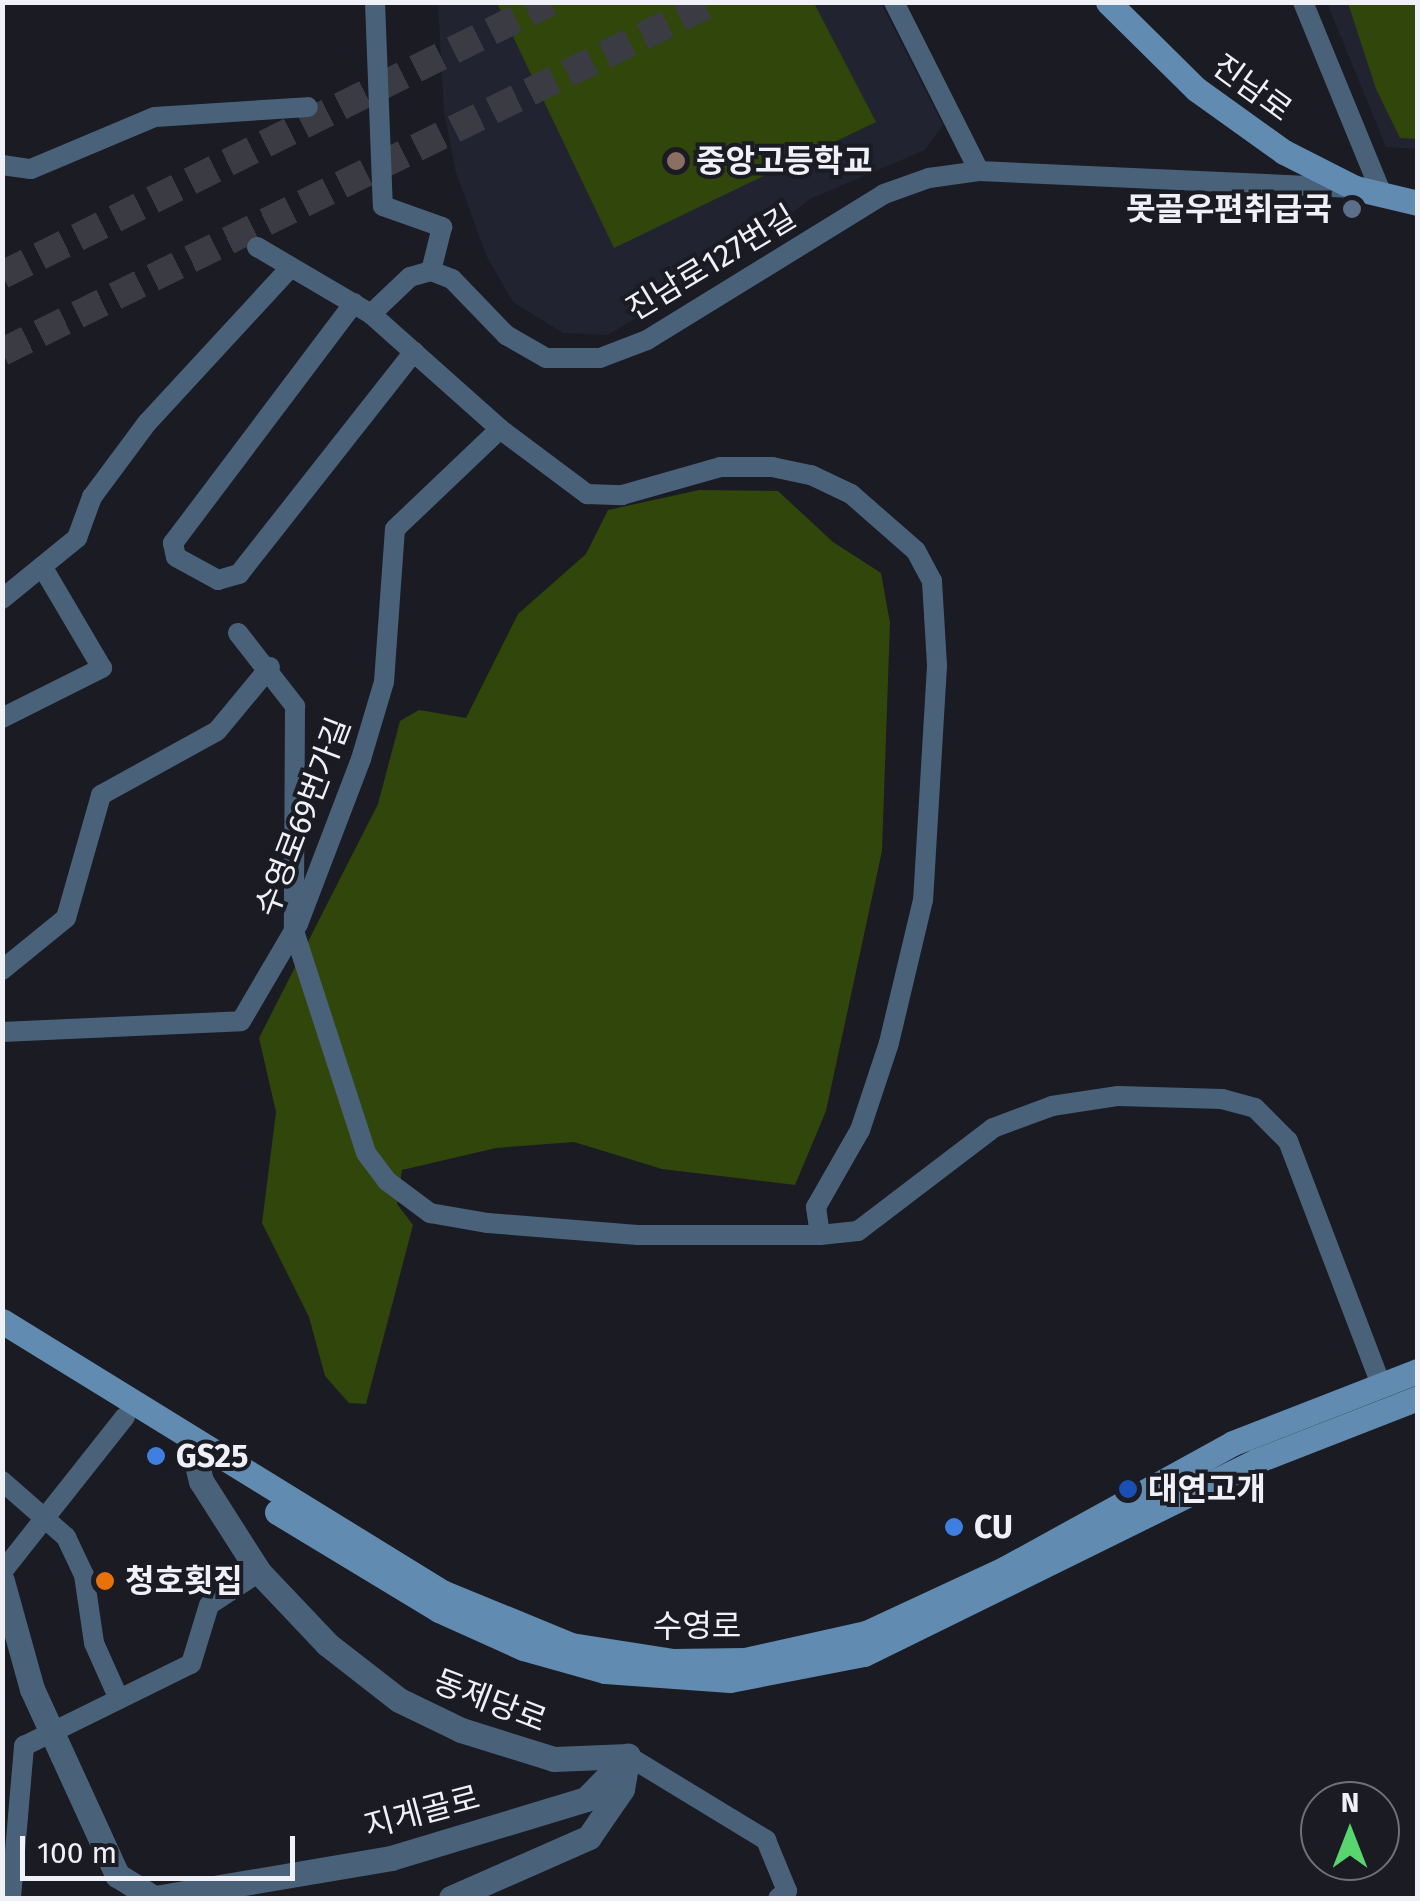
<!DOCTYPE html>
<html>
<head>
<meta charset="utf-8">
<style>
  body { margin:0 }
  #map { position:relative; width:1420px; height:1901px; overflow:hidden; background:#1a1b23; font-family:"Fira Sans","Noto Sans KR",sans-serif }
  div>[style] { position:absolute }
  .built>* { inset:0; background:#222331 }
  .green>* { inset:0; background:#30460a }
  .trunk-tunnel>* { height:28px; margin-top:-14px; transform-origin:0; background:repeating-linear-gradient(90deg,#3a3b43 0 28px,transparent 0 42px) }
  .minor>* { height:20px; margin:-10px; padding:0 10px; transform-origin:10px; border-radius:10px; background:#49627a }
  .tertiary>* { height:25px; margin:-12.5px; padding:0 12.5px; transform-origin:12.5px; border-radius:12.5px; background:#49627a }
  .secondary>* { height:25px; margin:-12.5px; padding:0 12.5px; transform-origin:12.5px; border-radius:12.5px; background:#618bb1 }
  .dots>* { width:28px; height:28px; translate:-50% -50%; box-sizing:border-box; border:5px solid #1a1b23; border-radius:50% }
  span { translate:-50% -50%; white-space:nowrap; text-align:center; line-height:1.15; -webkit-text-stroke:8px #1a1b23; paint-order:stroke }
  .street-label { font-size:32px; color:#f0f1f7 }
  .poi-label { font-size:32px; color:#f0f1f7; font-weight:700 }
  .left { translate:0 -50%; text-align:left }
  .right { translate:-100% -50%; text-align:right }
  .frame { position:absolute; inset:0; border:5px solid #f0f1f7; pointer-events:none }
  .north { position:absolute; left:1300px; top:1781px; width:100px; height:100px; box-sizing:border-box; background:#1a1b23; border:2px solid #707178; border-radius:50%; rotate:0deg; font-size:28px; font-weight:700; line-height:40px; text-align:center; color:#f0f1f7 }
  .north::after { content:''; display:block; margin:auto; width:35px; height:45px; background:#59d56f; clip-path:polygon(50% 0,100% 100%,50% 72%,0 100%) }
  .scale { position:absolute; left:20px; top:1836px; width:275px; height:45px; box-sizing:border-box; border:5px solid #f0f1f7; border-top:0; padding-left:12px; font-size:30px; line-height:35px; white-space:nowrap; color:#f0f1f7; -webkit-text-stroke:8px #1a1b23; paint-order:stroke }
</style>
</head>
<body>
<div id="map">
  <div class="built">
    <i style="clip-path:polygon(438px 3px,881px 3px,943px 125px,925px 150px,810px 199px,721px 266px,608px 335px,563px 333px,513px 302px,487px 257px,456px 173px,444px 112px)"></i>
    <i style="clip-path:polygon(1327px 3px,1417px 3px,1417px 149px,1386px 147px)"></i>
  </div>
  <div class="green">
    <i style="clip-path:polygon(497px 3px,814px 3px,876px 122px,614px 248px)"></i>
    <i style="clip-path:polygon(1348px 3px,1417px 3px,1417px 139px,1400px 138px,1376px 89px)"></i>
    <i style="clip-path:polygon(699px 490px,778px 491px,833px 542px,881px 573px,890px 623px,882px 851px,826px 1111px,795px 1185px,662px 1169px,574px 1142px,496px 1148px,402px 1170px,397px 1204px,413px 1225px,366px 1404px,349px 1403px,325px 1376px,309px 1317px,262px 1223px,276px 1112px,259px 1038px,378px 804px,400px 721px,419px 710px,466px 718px,518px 614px,586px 554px,608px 510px)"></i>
  </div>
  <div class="trunk-tunnel">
    <i style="left:2px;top:275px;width:612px;rotate:-26.48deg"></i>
    <i style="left:2px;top:352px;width:792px;rotate:-26.24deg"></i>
  </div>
  <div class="minor">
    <i style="left:375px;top:2px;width:204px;rotate:87.8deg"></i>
    <i style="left:383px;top:206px;width:63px;rotate:19.6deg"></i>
    <i style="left:442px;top:227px;width:45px;rotate:104deg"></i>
    <i style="left:894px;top:2px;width:189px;rotate:63.3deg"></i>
    <i style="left:1303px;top:2px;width:205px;rotate:67.7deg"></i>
    <i style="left:2px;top:165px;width:29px;rotate:8deg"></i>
    <i style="left:31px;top:169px;width:134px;rotate:-22.8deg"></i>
    <i style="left:155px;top:117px;width:153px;rotate:-3.7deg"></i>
    <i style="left:257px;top:247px;width:132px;rotate:30.4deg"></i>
    <i style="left:371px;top:314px;width:173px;rotate:41.7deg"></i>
    <i style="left:500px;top:429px;width:109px;rotate:36.8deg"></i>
    <i style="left:587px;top:494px;width:35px;rotate:2deg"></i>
    <i style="left:622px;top:495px;width:102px;rotate:-15.9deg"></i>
    <i style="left:720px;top:467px;width:52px"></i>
    <i style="left:772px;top:467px;width:40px;rotate:12deg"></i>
    <i style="left:811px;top:475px;width:44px;rotate:25.4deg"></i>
    <i style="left:851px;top:494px;width:86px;rotate:41.2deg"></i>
    <i style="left:916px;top:551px;width:34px;rotate:62deg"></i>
    <i style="left:932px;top:581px;width:85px;rotate:86.6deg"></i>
    <i style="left:937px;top:666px;width:234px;rotate:93.4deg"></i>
    <i style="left:923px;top:900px;width:147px;rotate:103.4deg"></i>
    <i style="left:889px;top:1043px;width:92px;rotate:108.4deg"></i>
    <i style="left:860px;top:1130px;width:89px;rotate:119.7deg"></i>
    <i style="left:816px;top:1207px;width:28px;rotate:82deg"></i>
    <i style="left:820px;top:1235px;width:38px;rotate:-6deg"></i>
    <i style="left:858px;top:1231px;width:170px;rotate:-37.3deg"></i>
    <i style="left:993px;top:1128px;width:63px;rotate:-20.4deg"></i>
    <i style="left:1052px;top:1106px;width:67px;rotate:-8.6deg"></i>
    <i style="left:1118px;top:1096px;width:104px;rotate:1.7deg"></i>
    <i style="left:1222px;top:1099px;width:34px;rotate:15deg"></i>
    <i style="left:1255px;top:1108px;width:47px;rotate:45deg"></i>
    <i style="left:1288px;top:1141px;width:258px;rotate:69.1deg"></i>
    <i style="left:354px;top:303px;width:301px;rotate:127deg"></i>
    <i style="left:173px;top:543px;width:14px;rotate:78deg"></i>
    <i style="left:176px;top:557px;width:48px;rotate:28.7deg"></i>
    <i style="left:218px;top:580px;width:22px;rotate:-16deg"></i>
    <i style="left:239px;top:574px;width:283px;rotate:-51.8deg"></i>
    <i style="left:371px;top:314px;width:54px;rotate:-43.5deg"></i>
    <i style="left:410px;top:277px;width:22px;rotate:-16deg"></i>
    <i style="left:431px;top:271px;width:22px;rotate:21deg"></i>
    <i style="left:452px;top:279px;width:78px;rotate:46deg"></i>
    <i style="left:506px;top:335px;width:46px;rotate:29.9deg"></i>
    <i style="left:546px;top:358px;width:54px"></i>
    <i style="left:600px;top:358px;width:50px;rotate:-21deg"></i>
    <i style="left:647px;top:340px;width:278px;rotate:-31.6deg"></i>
    <i style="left:884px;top:194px;width:48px;rotate:-19.6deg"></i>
    <i style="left:929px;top:178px;width:50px;rotate:-8deg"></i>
    <i style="left:979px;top:171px;width:375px;rotate:2.6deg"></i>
    <i style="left:2px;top:599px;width:97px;rotate:-39.1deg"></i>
    <i style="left:77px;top:538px;width:44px;rotate:-69.9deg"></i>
    <i style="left:92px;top:497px;width:92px;rotate:-53.4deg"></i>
    <i style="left:147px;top:423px;width:212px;rotate:-47.3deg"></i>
    <i style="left:238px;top:633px;width:93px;rotate:52deg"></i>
    <i style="left:295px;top:706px;width:225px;rotate:90.3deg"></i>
    <i style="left:294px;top:931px;width:233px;rotate:72deg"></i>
    <i style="left:366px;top:1153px;width:35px;rotate:53deg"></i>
    <i style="left:387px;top:1181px;width:54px;rotate:36.7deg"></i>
    <i style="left:430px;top:1213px;width:59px;rotate:9.8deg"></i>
    <i style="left:488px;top:1223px;width:150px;rotate:4.6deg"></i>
    <i style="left:638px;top:1235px;width:182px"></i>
    <i style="left:2px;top:718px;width:112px;rotate:-26.6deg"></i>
    <i style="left:102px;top:668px;width:118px;rotate:-120.5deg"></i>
    <i style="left:2px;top:970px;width:82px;rotate:-39.1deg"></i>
    <i style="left:66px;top:918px;width:128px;rotate:-74.1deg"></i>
    <i style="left:101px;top:795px;width:132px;rotate:-28.9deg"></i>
    <i style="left:217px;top:731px;width:83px;rotate:-50.4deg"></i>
    <i style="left:2px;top:1032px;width:239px;rotate:-2.6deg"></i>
    <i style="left:241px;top:1021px;width:113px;rotate:-59.6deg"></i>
    <i style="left:298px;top:924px;width:177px;rotate:-69.1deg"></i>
    <i style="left:361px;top:759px;width:80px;rotate:-73.4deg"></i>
    <i style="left:384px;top:682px;width:153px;rotate:-85.9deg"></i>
    <i style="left:395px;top:529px;width:145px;rotate:-43.6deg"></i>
    <i style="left:2px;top:1481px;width:85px;rotate:41.2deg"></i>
    <i style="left:66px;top:1537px;width:42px;rotate:64.7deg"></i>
    <i style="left:84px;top:1575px;width:69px;rotate:81.6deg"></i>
    <i style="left:94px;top:1643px;width:59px;rotate:66deg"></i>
    <i style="left:2px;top:1572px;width:198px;rotate:-51.6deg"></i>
    <i style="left:628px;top:1756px;width:162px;rotate:31.3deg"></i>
    <i style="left:766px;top:1840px;width:55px;rotate:67.6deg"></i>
    <i style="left:787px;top:1891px;width:11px;rotate:142deg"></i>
    <i style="left:11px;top:1898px;width:153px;rotate:-85.1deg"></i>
    <i style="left:24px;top:1746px;width:186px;rotate:-26.2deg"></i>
    <i style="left:191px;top:1664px;width:62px;rotate:-73deg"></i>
    <i style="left:209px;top:1605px;width:60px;rotate:-33.4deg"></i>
  </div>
  <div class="tertiary">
    <i style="left:202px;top:1446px;width:16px;rotate:112deg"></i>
    <i style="left:196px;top:1461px;width:21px;rotate:76deg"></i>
    <i style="left:201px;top:1481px;width:108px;rotate:57.5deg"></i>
    <i style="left:259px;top:1572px;width:99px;rotate:46.6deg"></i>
    <i style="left:327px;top:1644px;width:91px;rotate:37.9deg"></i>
    <i style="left:399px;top:1700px;width:69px;rotate:25.8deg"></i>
    <i style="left:461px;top:1730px;width:97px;rotate:17.3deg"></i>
    <i style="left:554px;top:1759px;width:74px;rotate:-2.3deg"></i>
    <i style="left:2px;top:1581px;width:112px;rotate:74.5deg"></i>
    <i style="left:32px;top:1689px;width:205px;rotate:65.4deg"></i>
    <i style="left:117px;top:1875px;width:44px;rotate:31.9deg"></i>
    <i style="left:155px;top:1898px;width:239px;rotate:-9.6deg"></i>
    <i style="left:391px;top:1858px;width:204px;rotate:-16.8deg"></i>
    <i style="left:586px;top:1799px;width:60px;rotate:-45.7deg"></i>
    <i style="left:451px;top:1898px;width:151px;rotate:-23.8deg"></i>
    <i style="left:589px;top:1837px;width:58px;rotate:-55.5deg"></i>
    <i style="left:622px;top:1789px;width:34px;rotate:-80deg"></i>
  </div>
  <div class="secondary">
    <i style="left:1108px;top:2px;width:124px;rotate:44.7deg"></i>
    <i style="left:1196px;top:89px;width:108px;rotate:35.6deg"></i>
    <i style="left:1284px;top:152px;width:80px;rotate:26.9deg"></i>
    <i style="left:1355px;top:188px;width:65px;rotate:13.4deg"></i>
    <i style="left:2px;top:1321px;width:517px;rotate:31.63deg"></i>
    <i style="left:442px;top:1592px;width:139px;rotate:22.3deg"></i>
    <i style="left:571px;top:1645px;width:102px;rotate:9deg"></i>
    <i style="left:672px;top:1661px;width:73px;rotate:-0.8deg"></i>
    <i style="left:745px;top:1660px;width:124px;rotate:-12.6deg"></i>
    <i style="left:866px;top:1633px;width:152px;rotate:-24.9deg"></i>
    <i style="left:1004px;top:1569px;width:261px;rotate:-28.8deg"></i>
    <i style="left:1233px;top:1443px;width:199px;rotate:-21.3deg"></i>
    <i style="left:277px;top:1512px;width:189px;rotate:31.2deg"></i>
    <i style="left:439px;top:1610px;width:92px;rotate:24.3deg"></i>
    <i style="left:523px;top:1648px;width:85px;rotate:15.7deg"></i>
    <i style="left:605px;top:1671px;width:125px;rotate:4.1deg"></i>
    <i style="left:730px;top:1680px;width:136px;rotate:-11deg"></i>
    <i style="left:864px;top:1654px;width:437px;rotate:-26.2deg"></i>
    <i style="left:1256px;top:1461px;width:174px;rotate:-21.3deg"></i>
  </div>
  <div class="dots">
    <i style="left:676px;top:161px;background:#8d6e63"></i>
    <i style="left:1352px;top:209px;background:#5c6f8a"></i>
    <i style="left:156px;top:1456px;background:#3f7fe0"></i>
    <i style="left:1128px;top:1489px;background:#1a4fb4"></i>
    <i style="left:954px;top:1527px;background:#3f7fe0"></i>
    <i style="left:105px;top:1581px;background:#e8710a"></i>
  </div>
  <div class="street-label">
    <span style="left:1252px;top:88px;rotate:36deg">진남로</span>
    <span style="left:711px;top:263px;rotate:-31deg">진남로127번길</span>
    <span style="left:303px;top:817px;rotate:-69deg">수영로69번가길</span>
    <span style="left:697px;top:1626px">수영로</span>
    <span style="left:490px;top:1701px;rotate:21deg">동제당로</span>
    <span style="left:422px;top:1812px;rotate:-15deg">지게골로</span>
  </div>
  <div class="poi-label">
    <span class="left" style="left:696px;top:161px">중앙고등학교</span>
    <span class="right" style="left:1332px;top:209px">못골우편취급국</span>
    <span class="left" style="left:176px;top:1456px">GS25</span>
    <span class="left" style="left:1148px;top:1489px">대연고개</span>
    <span class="left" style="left:974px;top:1527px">CU</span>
    <span class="left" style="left:125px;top:1581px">청호횟집</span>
  </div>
  <div class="frame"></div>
  <div class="north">N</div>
  <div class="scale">100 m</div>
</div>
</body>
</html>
